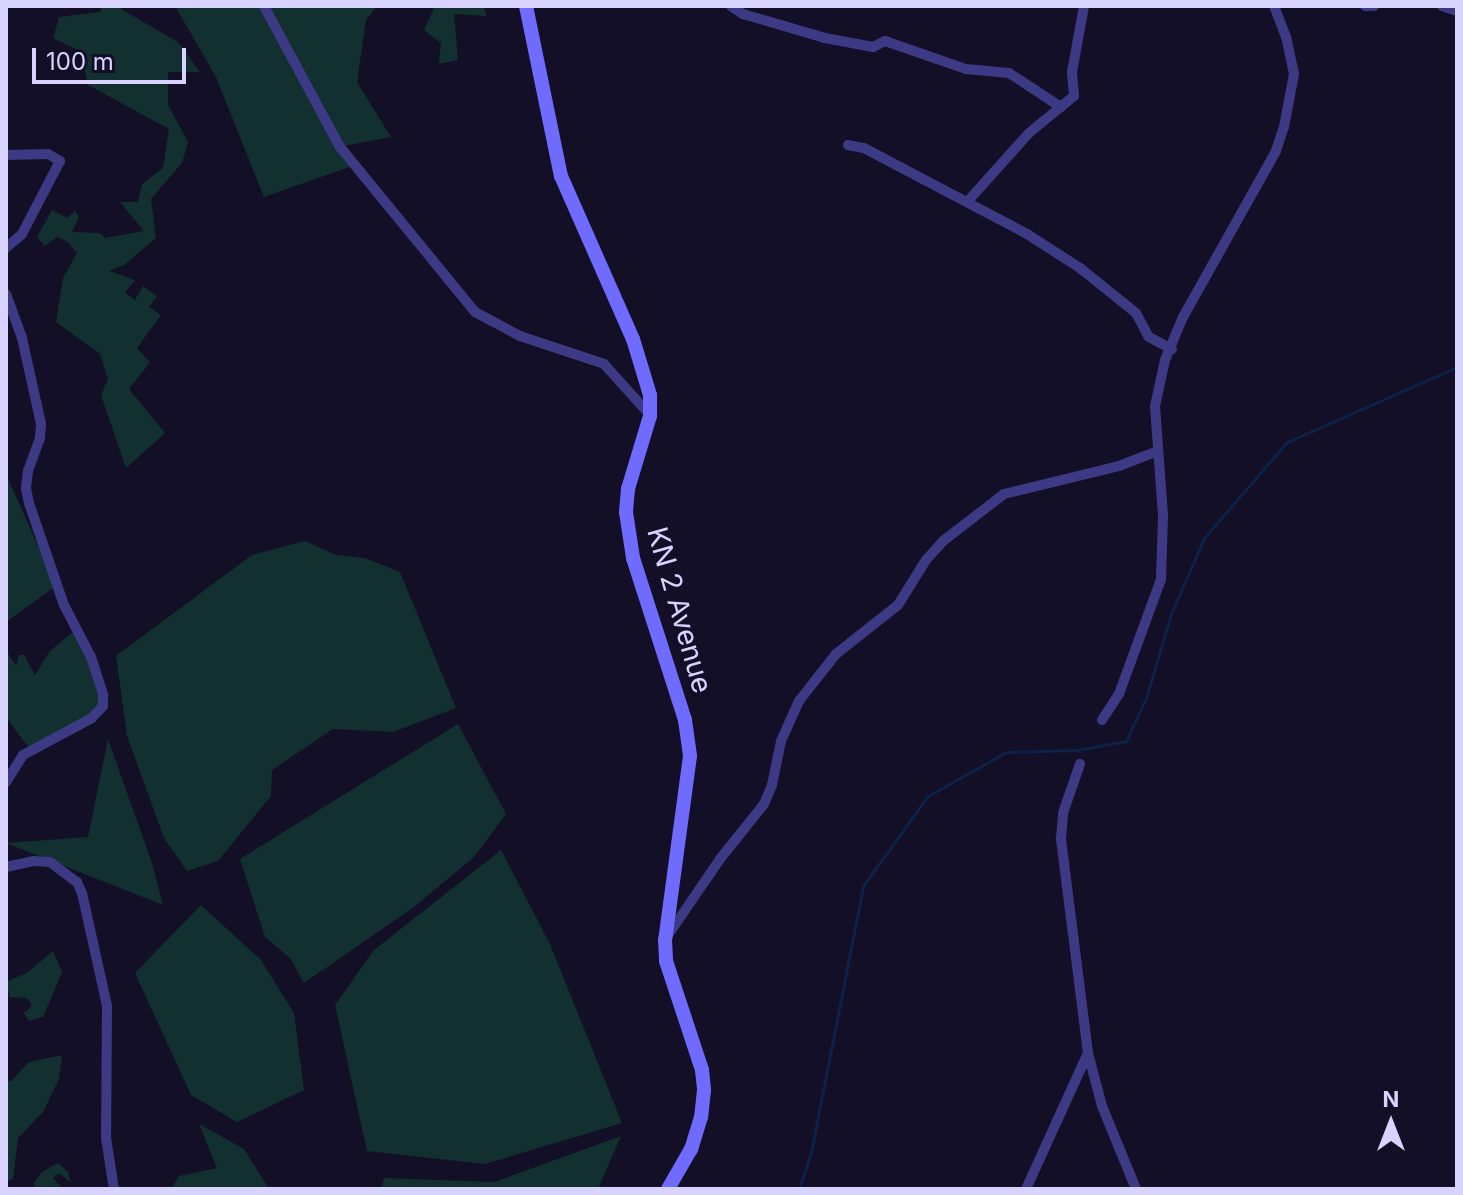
<!DOCTYPE html>
<html>
<head>
<meta charset="utf-8">
<style>
  body { margin:0 }
  #map { position:relative; width:1463px; height:1195px; overflow:hidden; background:#130f26; font-family:Inter,sans-serif }
  div>[style] { position:absolute }
  .green>* { inset:0; background:#12302f }
  .stream>* { height:3px; margin:-1.5px; padding:0 1.5px; transform-origin:1.5px; border-radius:1.5px; background:#0c2248 }
  .minor>* { height:10px; margin:-5px; padding:0 5px; transform-origin:5px; border-radius:5px; background:#3d3a85 }
  .secondary>* { height:14px; margin:-7px; padding:0 7px; transform-origin:7px; border-radius:7px; background:#6f6bff }
  span { translate:-50% -50%; white-space:nowrap; text-align:center; line-height:1.15; -webkit-text-stroke:7px #130f26; paint-order:stroke }
  .street-label { font-size:28px; color:#d9d4ff }
  .frame { position:absolute; inset:0; border:8px solid #d9d4ff; pointer-events:none }
  .north { position:absolute; left:1351px; top:1083px; width:80px; height:80px; -webkit-text-stroke:6px #130f26; paint-order:stroke; rotate:0deg; font-size:22px; font-weight:700; line-height:32px; text-align:center; color:#d9d4ff }
  .north::after { content:''; display:block; margin:auto; width:28px; height:36px; background:#d9d4ff; clip-path:polygon(50% 0,100% 100%,50% 72%,0 100%) }
  .scale { position:absolute; left:32px; top:48px; width:154px; height:36px; box-sizing:border-box; border:4px solid #d9d4ff; border-top:0; padding-left:10px; font-size:24px; line-height:28px; white-space:nowrap; color:#d9d4ff; -webkit-text-stroke:6px #130f26; paint-order:stroke }
</style>
</head>
<body>
<div id="map">
  <div class="green">
    <i style="clip-path:polygon(102px 6px,122px 6px,121px 9px,178px 42px,200px 72px,168px 72px,168px 105px,188px 142px,182px 163px,151px 199px,156px 238px,124px 265px,109px 271px,135px 280px,125px 292px,135px 300px,143px 286px,157px 296px,149px 307px,161px 315px,137px 348px,150px 362px,129px 389px,165px 433px,126px 468px,101px 395px,108px 379px,100px 354px,56px 322px,63px 278px,77px 253px,68px 242px,57px 237px,45px 246px,37px 237px,52px 210px,67px 218px,75px 211px,79px 217px,72px 232px,100px 233px,105px 238px,144px 231px,120px 202px,138px 202px,142px 184px,163px 168px,169px 129px,88px 85px,80px 51px,53px 38px,59px 17px,100px 12px)"></i>
    <i style="clip-path:polygon(175px 6px,377px 6px,366px 20px,357px 82px,391px 137px,343px 146px,355px 165px,264px 197px,216px 77px)"></i>
    <i style="clip-path:polygon(435px 6px,483px 6px,487px 16px,454px 14px,458px 60px,439px 64px,441px 43px,424px 30px)"></i>
    <i style="clip-path:polygon(6px 474px,56px 586px,6px 622px)"></i>
    <i style="clip-path:polygon(305px 541px,336px 555px,365px 558px,400px 572px,456px 708px,393px 732px,333px 729px,272px 770px,271px 796px,218px 861px,187px 871px,164px 838px,127px 736px,116px 656px,252px 555px)"></i>
    <i style="clip-path:polygon(73px 632px,92px 660px,100px 703px,89px 720px,31px 751px,6px 717px,6px 650px,16px 666px,19px 655px,24px 655px,35px 675px,50px 651px)"></i>
    <i style="clip-path:polygon(458px 724px,506px 814px,474px 857px,414px 907px,304px 983px,290px 958px,265px 937px,240px 859px)"></i>
    <i style="clip-path:polygon(108px 739px,152px 863px,163px 905px,6px 843px,88px 837px)"></i>
    <i style="clip-path:polygon(501px 850px,550px 944px,622px 1123px,485px 1164px,367px 1151px,335px 1005px,374px 950px)"></i>
    <i style="clip-path:polygon(201px 905px,261px 960px,294px 1013px,304px 1090px,237px 1122px,191px 1095px,135px 973px)"></i>
    <i style="clip-path:polygon(53px 951px,62px 972px,43px 1017px,29px 1021px,24px 1013px,32px 1006px,27px 998px,10px 997px,6px 982px,28px 972px)"></i>
    <i style="clip-path:polygon(62px 1055px,59px 1079px,43px 1112px,18px 1138px,13px 1179px,6px 1182px,6px 1080px,11px 1081px,29px 1062px)"></i>
    <i style="clip-path:polygon(199px 1124px,244px 1149px,269px 1189px,171px 1189px,179px 1176px,217px 1168px)"></i>
    <i style="clip-path:polygon(621px 1136px,598px 1189px,381px 1189px,384px 1178px,494px 1182px)"></i>
    <i style="clip-path:polygon(58px 1163px,68px 1172px,71px 1183px,59px 1173px,53px 1178px,63px 1189px,35px 1189px,34px 1183px,42px 1172px)"></i>
  </div>
  <div class="stream">
    <i style="left:799px;top:1189px;width:39px;rotate:-72deg"></i>
    <i style="left:811px;top:1152px;width:271px;rotate:-78.9deg"></i>
    <i style="left:863px;top:886px;width:111px;rotate:-54.2deg"></i>
    <i style="left:928px;top:796px;width:90px;rotate:-29.4deg"></i>
    <i style="left:1006px;top:752px;width:71px;rotate:-1.6deg"></i>
    <i style="left:1077px;top:750px;width:50px;rotate:-10.4deg"></i>
    <i style="left:1126px;top:741px;width:47px;rotate:-65.1deg"></i>
    <i style="left:1146px;top:698px;width:88px;rotate:-73.4deg"></i>
    <i style="left:1171px;top:614px;width:83px;rotate:-66.5deg"></i>
    <i style="left:1204px;top:538px;width:127px;rotate:-49.2deg"></i>
    <i style="left:1287px;top:442px;width:186px;rotate:-23.8deg"></i>
  </div>
  <div class="minor">
    <i style="left:264px;top:6px;width:160px;rotate:61.7deg"></i>
    <i style="left:340px;top:147px;width:213px;rotate:50.7deg"></i>
    <i style="left:475px;top:312px;width:51px;rotate:28.1deg"></i>
    <i style="left:520px;top:336px;width:89px;rotate:18.4deg"></i>
    <i style="left:604px;top:364px;width:69px;rotate:48deg"></i>
    <i style="left:731px;top:6px;width:14px;rotate:34deg"></i>
    <i style="left:743px;top:14px;width:85px;rotate:16.3deg"></i>
    <i style="left:825px;top:38px;width:49px;rotate:10.6deg"></i>
    <i style="left:873px;top:47px;width:13px;rotate:-27deg"></i>
    <i style="left:885px;top:41px;width:86px;rotate:19.1deg"></i>
    <i style="left:966px;top:69px;width:43px;rotate:5.3deg"></i>
    <i style="left:1009px;top:73px;width:62px;rotate:33.2deg"></i>
    <i style="left:1365px;top:6px;width:9px"></i>
    <i style="left:1442px;top:6px;width:16px;rotate:18deg"></i>
    <i style="left:848px;top:145px;width:16px;rotate:11deg"></i>
    <i style="left:864px;top:148px;width:184px;rotate:27.8deg"></i>
    <i style="left:1027px;top:234px;width:63px;rotate:32.7deg"></i>
    <i style="left:1080px;top:268px;width:72px;rotate:38.8deg"></i>
    <i style="left:1136px;top:313px;width:27px;rotate:62deg"></i>
    <i style="left:1149px;top:337px;width:26px;rotate:28deg"></i>
    <i style="left:6px;top:155px;width:42px;rotate:-1.4deg"></i>
    <i style="left:48px;top:154px;width:14px;rotate:30deg"></i>
    <i style="left:60px;top:161px;width:82px;rotate:117.5deg"></i>
    <i style="left:22px;top:234px;width:21px;rotate:139deg"></i>
    <i style="left:968px;top:201px;width:91px;rotate:-48.1deg"></i>
    <i style="left:1029px;top:133px;width:58px;rotate:-39.4deg"></i>
    <i style="left:1074px;top:96px;width:24px;rotate:-95deg"></i>
    <i style="left:1072px;top:72px;width:67px;rotate:-79.7deg"></i>
    <i style="left:6px;top:294px;width:47px;rotate:70deg"></i>
    <i style="left:22px;top:338px;width:88px;rotate:77.5deg"></i>
    <i style="left:41px;top:424px;width:14px;rotate:94deg"></i>
    <i style="left:40px;top:438px;width:35px;rotate:110deg"></i>
    <i style="left:28px;top:471px;width:17px;rotate:97deg"></i>
    <i style="left:26px;top:488px;width:15px;rotate:79deg"></i>
    <i style="left:29px;top:503px;width:108px;rotate:71.1deg"></i>
    <i style="left:64px;top:605px;width:59px;rotate:62.6deg"></i>
    <i style="left:91px;top:657px;width:40px;rotate:72deg"></i>
    <i style="left:103px;top:695px;width:11px;rotate:90deg"></i>
    <i style="left:103px;top:706px;width:16px;rotate:133deg"></i>
    <i style="left:92px;top:718px;width:78px;rotate:151.8deg"></i>
    <i style="left:23px;top:755px;width:32px;rotate:122deg"></i>
    <i style="left:1102px;top:720px;width:31px;rotate:-57deg"></i>
    <i style="left:1119px;top:694px;width:122px;rotate:-69.9deg"></i>
    <i style="left:1161px;top:579px;width:64px;rotate:-88.2deg"></i>
    <i style="left:1163px;top:515px;width:109px;rotate:-94.2deg"></i>
    <i style="left:1155px;top:406px;width:47px;rotate:-77.7deg"></i>
    <i style="left:1165px;top:360px;width:47px;rotate:-67.3deg"></i>
    <i style="left:1183px;top:317px;width:190px;rotate:-60.7deg"></i>
    <i style="left:1276px;top:151px;width:25px;rotate:-72deg"></i>
    <i style="left:1284px;top:127px;width:54px;rotate:-79.3deg"></i>
    <i style="left:1294px;top:74px;width:38px;rotate:-102deg"></i>
    <i style="left:1286px;top:37px;width:33px;rotate:-111deg"></i>
    <i style="left:6px;top:867px;width:29px;rotate:-12deg"></i>
    <i style="left:34px;top:861px;width:16px;rotate:4deg"></i>
    <i style="left:50px;top:862px;width:34px;rotate:37deg"></i>
    <i style="left:77px;top:882px;width:12px;rotate:66deg"></i>
    <i style="left:82px;top:893px;width:116px;rotate:77.5deg"></i>
    <i style="left:107px;top:1006px;width:132px;rotate:90.4deg"></i>
    <i style="left:106px;top:1138px;width:52px;rotate:81.1deg"></i>
    <i style="left:666px;top:938px;width:96px;rotate:-55.6deg"></i>
    <i style="left:720px;top:859px;width:70px;rotate:-51.3deg"></i>
    <i style="left:764px;top:804px;width:21px;rotate:-67deg"></i>
    <i style="left:772px;top:785px;width:45px;rotate:-78.4deg"></i>
    <i style="left:781px;top:741px;width:44px;rotate:-65.8deg"></i>
    <i style="left:799px;top:701px;width:60px;rotate:-51.8deg"></i>
    <i style="left:836px;top:654px;width:79px;rotate:-38.3deg"></i>
    <i style="left:898px;top:605px;width:53px;rotate:-58.1deg"></i>
    <i style="left:926px;top:560px;width:25px;rotate:-48deg"></i>
    <i style="left:943px;top:541px;width:77px;rotate:-37.6deg"></i>
    <i style="left:1004px;top:494px;width:118px;rotate:-13.7deg"></i>
    <i style="left:1119px;top:466px;width:40px;rotate:-21deg"></i>
    <i style="left:1088px;top:1053px;width:55px;rotate:75.2deg"></i>
    <i style="left:1102px;top:1106px;width:90px;rotate:67.7deg"></i>
    <i style="left:1026px;top:1189px;width:149px;rotate:-65.5deg"></i>
    <i style="left:1088px;top:1053px;width:217px;rotate:-97.2deg"></i>
    <i style="left:1061px;top:838px;width:25px;rotate:-85deg"></i>
    <i style="left:1063px;top:813px;width:52px;rotate:-70.9deg"></i>
  </div>
  <div class="secondary">
    <i style="left:526px;top:6px;width:174px;rotate:78.4deg"></i>
    <i style="left:561px;top:176px;width:178px;rotate:66.2deg"></i>
    <i style="left:633px;top:339px;width:59px;rotate:73.1deg"></i>
    <i style="left:650px;top:395px;width:21px;rotate:90deg"></i>
    <i style="left:650px;top:416px;width:76px;rotate:106.8deg"></i>
    <i style="left:628px;top:489px;width:23px;rotate:95deg"></i>
    <i style="left:626px;top:512px;width:47px;rotate:81.3deg"></i>
    <i style="left:633px;top:558px;width:170px;rotate:72.2deg"></i>
    <i style="left:685px;top:720px;width:36px;rotate:82deg"></i>
    <i style="left:690px;top:756px;width:186px;rotate:97.7deg"></i>
    <i style="left:665px;top:940px;width:21px;rotate:87deg"></i>
    <i style="left:666px;top:961px;width:115px;rotate:71.7deg"></i>
    <i style="left:702px;top:1070px;width:20px;rotate:84deg"></i>
    <i style="left:704px;top:1090px;width:27px;rotate:96deg"></i>
    <i style="left:701px;top:1117px;width:34px;rotate:107deg"></i>
    <i style="left:691px;top:1149px;width:46px;rotate:119.9deg"></i>
  </div>
  <div class="street-label">
    <span style="left:680px;top:610px;rotate:74deg">KN 2 Avenue</span>
  </div>
  <div class="frame"></div>
  <div class="north">N</div>
  <div class="scale">100 m</div>
</div>
</body>
</html>
